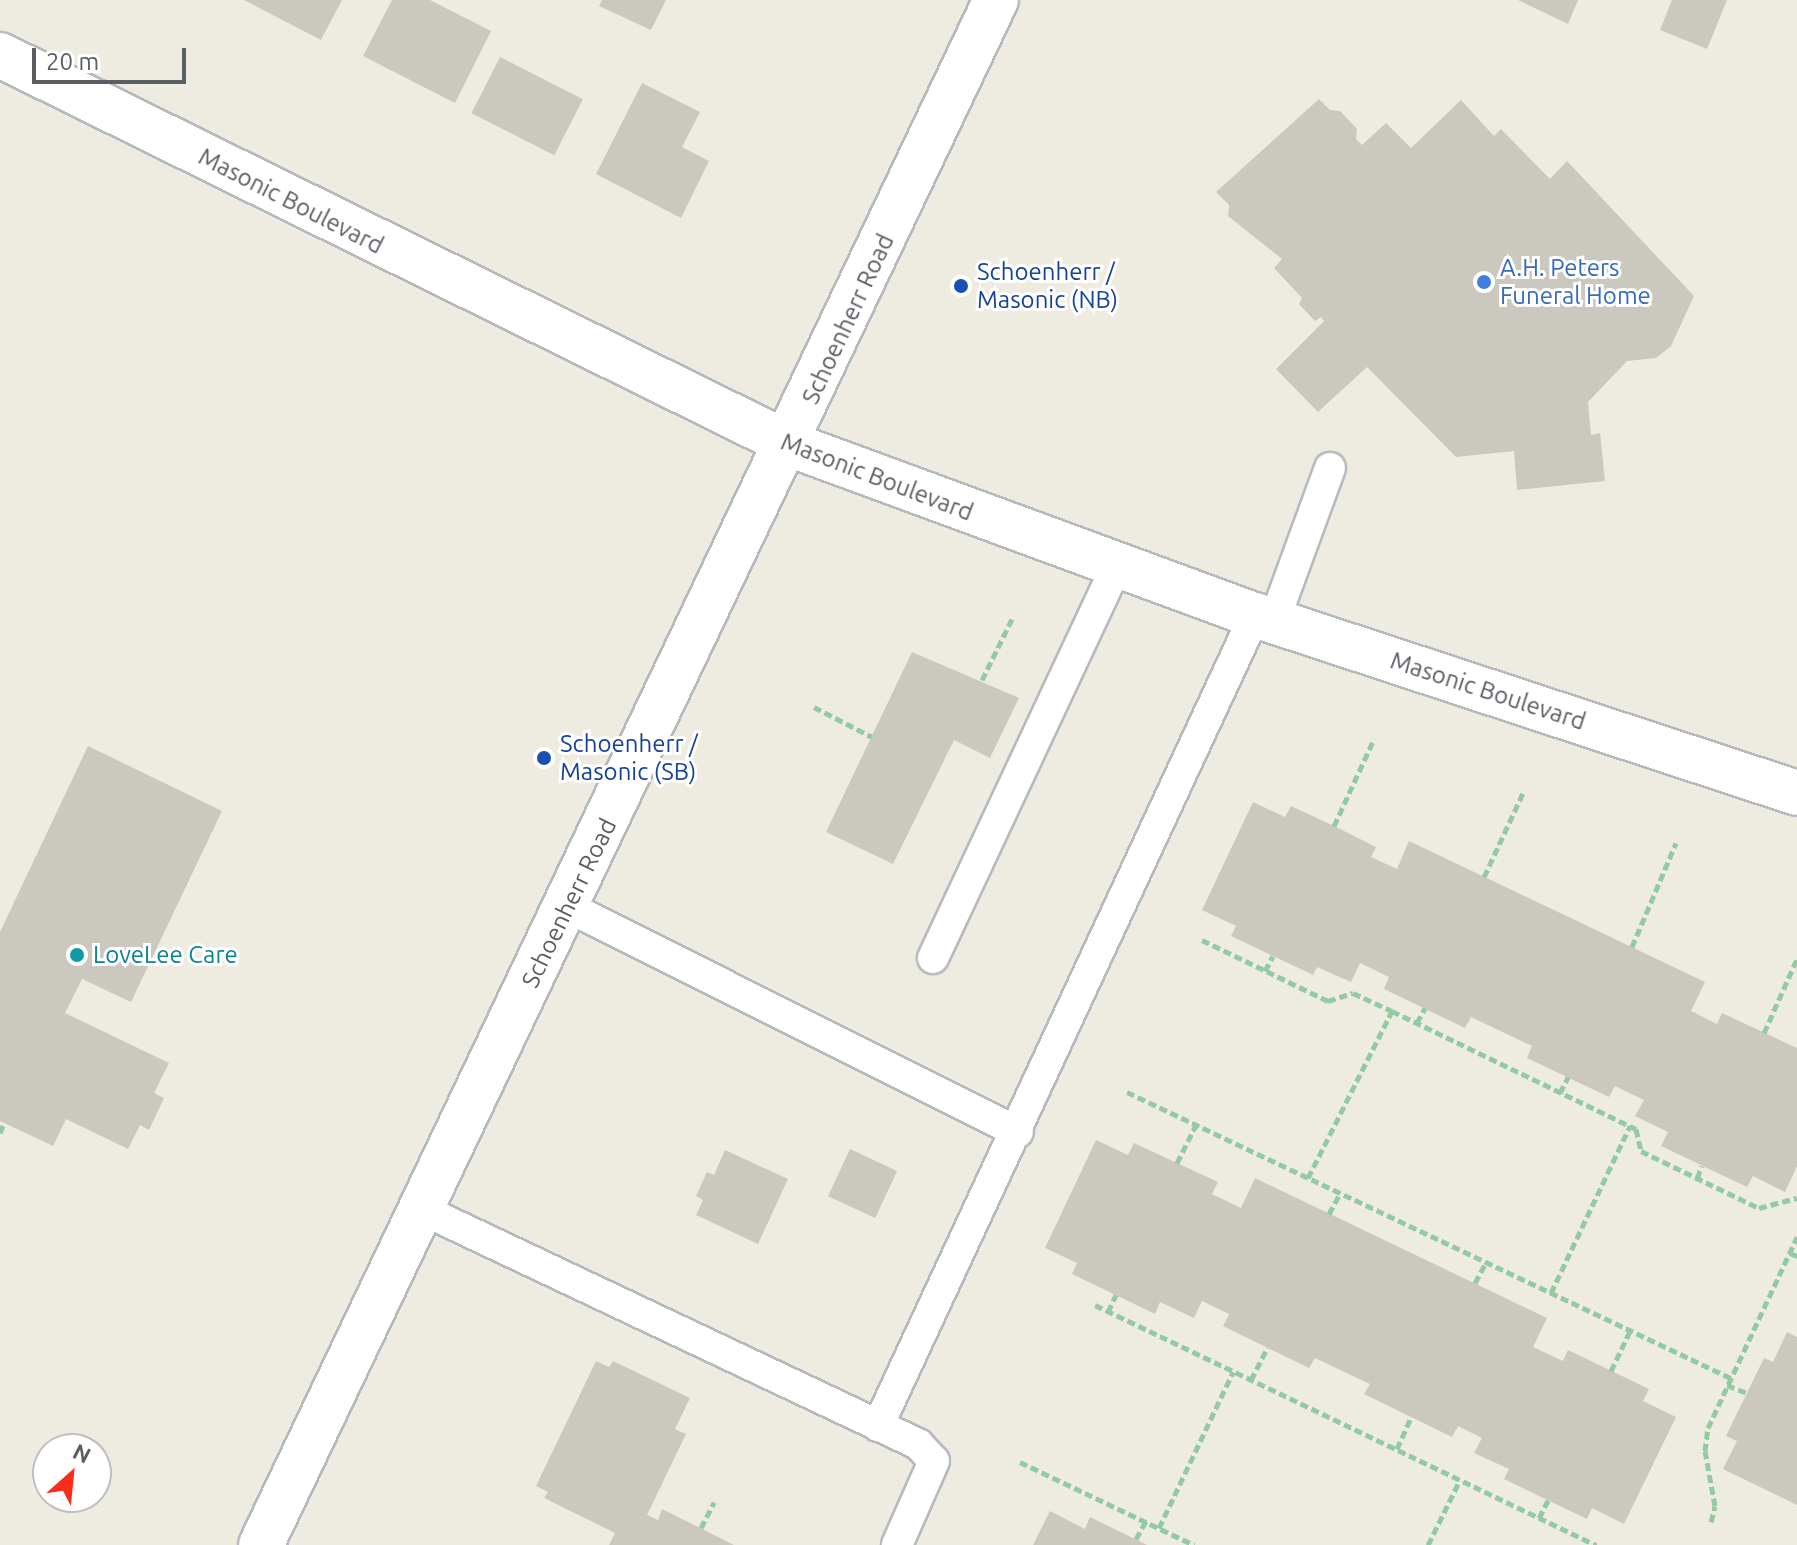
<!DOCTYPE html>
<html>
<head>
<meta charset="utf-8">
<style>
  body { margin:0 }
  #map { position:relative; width:1797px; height:1545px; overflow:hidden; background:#eeebe1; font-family:Ubuntu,sans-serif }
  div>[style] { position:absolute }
  .building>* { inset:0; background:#cbc8c0; transform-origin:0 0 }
  .path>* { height:5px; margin-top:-2.5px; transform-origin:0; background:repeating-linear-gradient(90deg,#93caa3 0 8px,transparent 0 12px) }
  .roads { filter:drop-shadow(2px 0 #b6babf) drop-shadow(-2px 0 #b6babf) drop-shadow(0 2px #b6babf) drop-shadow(0 -2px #b6babf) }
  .service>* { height:30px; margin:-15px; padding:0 15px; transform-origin:15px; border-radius:15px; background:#fff }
  .tertiary>* { height:44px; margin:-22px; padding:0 22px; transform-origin:22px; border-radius:22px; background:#fff }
  .secondary>* { height:44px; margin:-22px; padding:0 22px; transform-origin:22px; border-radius:22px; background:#fff }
  .dots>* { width:22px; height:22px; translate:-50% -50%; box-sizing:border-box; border:4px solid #fff; border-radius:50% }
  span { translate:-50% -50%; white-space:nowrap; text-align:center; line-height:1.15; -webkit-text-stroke:6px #fff; paint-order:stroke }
  .street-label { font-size:24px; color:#595e63 }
  .shop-label { font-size:24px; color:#366cbe }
  .left { translate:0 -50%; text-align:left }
  .transit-label { font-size:24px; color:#164399 }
  .culture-label { font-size:24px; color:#0d838f }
  .north { position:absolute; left:32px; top:1433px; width:80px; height:80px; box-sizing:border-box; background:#fff; border:2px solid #bdbfc1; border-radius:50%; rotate:27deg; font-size:22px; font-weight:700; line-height:32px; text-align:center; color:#595e63 }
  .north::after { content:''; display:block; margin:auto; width:28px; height:36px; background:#fa2c1b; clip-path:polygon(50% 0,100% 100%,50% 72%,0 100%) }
  .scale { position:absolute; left:32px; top:48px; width:154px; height:36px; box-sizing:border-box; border:4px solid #595e63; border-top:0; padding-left:10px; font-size:24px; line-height:28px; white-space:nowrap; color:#595e63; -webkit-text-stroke:6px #fff; paint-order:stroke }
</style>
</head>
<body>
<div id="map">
  <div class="building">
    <i style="clip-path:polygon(244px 0,342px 0,321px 40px)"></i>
    <i style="clip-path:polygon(392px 0,430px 0,491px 31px,455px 103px,363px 56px)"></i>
    <i style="clip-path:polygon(602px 0,666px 0,651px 30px,599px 6px)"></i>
    <i style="clip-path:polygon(1518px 0,1578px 0,1568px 24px)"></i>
    <i style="clip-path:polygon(1672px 0,1727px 0,1707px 49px,1660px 30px)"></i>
    <i style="left:500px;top:57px;width:93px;height:63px;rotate:27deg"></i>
    <i style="clip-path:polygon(642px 83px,700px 112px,682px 147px,709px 161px,681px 218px,596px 174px)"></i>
    <i style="clip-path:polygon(1319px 99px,1330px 110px,1340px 111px,1357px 129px,1356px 139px,1362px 145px,1386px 123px,1411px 148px,1461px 100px,1494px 136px,1501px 129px,1550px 179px,1567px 161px,1694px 296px,1671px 346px,1656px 358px,1627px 361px,1588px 402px,1591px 435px,1600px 433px,1605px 481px,1517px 490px,1514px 451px,1456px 457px,1367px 367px,1318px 412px,1276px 369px,1324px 321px,1321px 317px,1315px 321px,1299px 304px,1302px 298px,1274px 268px,1282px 259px,1228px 216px,1229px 205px,1216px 192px)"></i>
    <i style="clip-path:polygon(912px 652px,1019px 698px,990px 758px,954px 740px,893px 864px,826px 832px)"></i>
    <i style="clip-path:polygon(88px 746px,222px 811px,131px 1002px,82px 979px,65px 1013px,169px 1063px,154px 1093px,164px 1098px,149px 1130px,140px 1125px,128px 1149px,66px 1119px,53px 1146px,0 1121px,0 932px)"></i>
    <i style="clip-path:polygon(1253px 802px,1285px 817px,1291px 806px,1334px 826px,1376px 847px,1371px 857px,1397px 869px,1409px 841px,1705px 982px,1691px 1011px,1717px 1024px,1722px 1013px,1797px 1048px,1797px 1166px,1785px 1192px,1753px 1176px,1747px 1187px,1661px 1146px,1668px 1132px,1635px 1116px,1644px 1100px,1615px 1086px,1609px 1097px,1527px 1058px,1532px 1046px,1471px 1017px,1465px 1028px,1384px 989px,1389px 977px,1360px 963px,1351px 982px,1317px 967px,1313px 975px,1231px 936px,1236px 926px,1202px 910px)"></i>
    <i style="clip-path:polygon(1096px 1140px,1128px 1155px,1134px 1143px,1177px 1163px,1218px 1182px,1212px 1194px,1241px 1208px,1255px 1178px,1547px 1318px,1533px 1347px,1563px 1361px,1568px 1350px,1649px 1389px,1643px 1401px,1676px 1417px,1624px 1524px,1592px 1508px,1587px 1519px,1504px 1479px,1509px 1469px,1474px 1453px,1482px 1438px,1458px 1426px,1452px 1437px,1364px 1394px,1370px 1384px,1315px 1358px,1309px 1368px,1223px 1326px,1229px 1314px,1202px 1301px,1194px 1318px,1160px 1302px,1155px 1314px,1072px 1274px,1077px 1263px,1045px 1248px)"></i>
    <i style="left:850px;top:1149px;width:52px;height:52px;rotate:25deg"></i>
    <i style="clip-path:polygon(725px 1150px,788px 1179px,758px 1244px,696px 1215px,703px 1200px,696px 1196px,707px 1172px,714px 1175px)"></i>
    <i style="clip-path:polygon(1787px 1332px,1797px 1337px,1797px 1505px,1723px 1469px,1737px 1441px,1726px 1436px,1764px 1358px,1773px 1362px)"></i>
    <i style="clip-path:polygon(596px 1361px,609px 1367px,613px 1361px,690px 1398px,675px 1429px,686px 1434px,647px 1515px,658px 1520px,662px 1509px,734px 1545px,609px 1545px,615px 1533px,544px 1498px,548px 1492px,536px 1486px)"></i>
    <i style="clip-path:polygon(1050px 1511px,1085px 1529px,1090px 1517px,1147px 1545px,1033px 1545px)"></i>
  </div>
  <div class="path">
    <i style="left:982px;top:680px;width:70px;rotate:-63.8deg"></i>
    <i style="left:814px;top:707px;width:65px;rotate:27.3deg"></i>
    <i style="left:1334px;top:826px;width:96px;rotate:-65.3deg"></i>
    <i style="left:1484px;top:877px;width:95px;rotate:-65.1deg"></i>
    <i style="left:1202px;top:940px;width:140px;rotate:25.8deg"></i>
    <i style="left:1328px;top:1001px;width:26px;rotate:-18deg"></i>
    <i style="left:1353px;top:993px;width:43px;rotate:24.8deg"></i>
    <i style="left:1392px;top:1011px;width:271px;rotate:25.8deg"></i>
    <i style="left:1636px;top:1129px;width:23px;rotate:77deg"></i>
    <i style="left:1641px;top:1151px;width:131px;rotate:25.8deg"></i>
    <i style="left:1759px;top:1208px;width:39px;rotate:-15deg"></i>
    <i style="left:1632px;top:947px;width:113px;rotate:-67.1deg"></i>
    <i style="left:1265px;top:971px;width:17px;rotate:-62deg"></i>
    <i style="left:1417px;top:1023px;width:17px;rotate:-62deg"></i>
    <i style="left:1764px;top:1033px;width:81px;rotate:-66deg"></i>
    <i style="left:1127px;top:1092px;width:668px;rotate:25.34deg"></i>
    <i style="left:1560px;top:1093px;width:18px;rotate:-63deg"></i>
    <i style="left:0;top:1133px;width:11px;rotate:-68deg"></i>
    <i style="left:1177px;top:1163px;width:42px;rotate:-63.4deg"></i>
    <i style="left:1308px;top:1178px;width:187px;rotate:-63.3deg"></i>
    <i style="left:1697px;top:1178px;width:13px;rotate:-67deg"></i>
    <i style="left:1329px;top:1214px;width:24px;rotate:-62deg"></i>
    <i style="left:1790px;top:1253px;width:8px;rotate:23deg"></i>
    <i style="left:1475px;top:1283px;width:24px;rotate:-62deg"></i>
    <i style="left:1551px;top:1293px;width:185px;rotate:-64.7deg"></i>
    <i style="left:1095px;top:1305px;width:556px;rotate:25.6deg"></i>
    <i style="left:1108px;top:1312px;width:19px;rotate:-65deg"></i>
    <i style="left:1611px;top:1371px;width:44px;rotate:-64.6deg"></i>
    <i style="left:1251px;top:1380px;width:36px;rotate:-63deg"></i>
    <i style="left:1727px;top:1385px;width:22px;rotate:22deg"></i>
    <i style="left:1397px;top:1449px;width:35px;rotate:-66deg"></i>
    <i style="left:1020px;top:1462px;width:193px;rotate:25.5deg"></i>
    <i style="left:1539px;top:1518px;width:20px;rotate:-63deg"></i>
    <i style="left:1711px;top:1522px;width:16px;rotate:-76deg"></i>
    <i style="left:1715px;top:1506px;width:56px;rotate:-100.3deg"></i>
    <i style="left:1705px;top:1451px;width:23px;rotate:-83deg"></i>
    <i style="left:1708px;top:1428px;width:211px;rotate:-65deg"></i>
    <i style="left:701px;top:1528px;width:29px;rotate:-63deg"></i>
    <i style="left:1159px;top:1528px;width:173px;rotate:-64.6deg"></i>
    <i style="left:1136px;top:1539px;width:21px;rotate:-61deg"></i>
    <i style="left:1428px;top:1545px;width:72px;rotate:-63.8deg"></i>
  </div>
  <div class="roads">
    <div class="service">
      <i style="left:1274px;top:621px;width:163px;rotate:-69.9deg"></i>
      <i style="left:568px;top:907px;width:503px;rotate:26.57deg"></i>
      <i style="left:933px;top:958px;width:433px;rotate:-64.9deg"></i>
      <i style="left:421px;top:1209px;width:550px;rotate:25.31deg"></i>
      <i style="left:918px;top:1444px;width:23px;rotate:47deg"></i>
      <i style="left:934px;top:1461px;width:92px;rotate:113.8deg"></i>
      <i style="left:878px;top:1426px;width:894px;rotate:-65.07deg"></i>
    </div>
    <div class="tertiary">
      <i style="left:0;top:55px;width:880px;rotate:26.24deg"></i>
      <i style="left:789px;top:444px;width:496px;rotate:20.2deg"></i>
      <i style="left:1255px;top:615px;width:570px;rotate:18.18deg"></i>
    </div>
    <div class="secondary">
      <i style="left:261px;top:1545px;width:1711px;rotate:-64.56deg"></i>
    </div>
  </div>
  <div class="dots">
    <i style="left:1484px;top:282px;background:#3f7fe0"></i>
    <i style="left:961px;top:286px;background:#1a4fb4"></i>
    <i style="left:544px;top:758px;background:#1a4fb4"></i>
    <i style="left:77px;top:955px;background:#0f9aa8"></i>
  </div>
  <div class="street-label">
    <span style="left:291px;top:201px;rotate:27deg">Masonic Boulevard</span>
    <span style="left:848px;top:319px;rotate:-65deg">Schoenherr Road</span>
    <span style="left:877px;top:477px;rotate:21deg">Masonic Boulevard</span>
    <span style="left:1488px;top:691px;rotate:18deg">Masonic Boulevard</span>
    <span style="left:569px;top:903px;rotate:-64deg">Schoenherr Road</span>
  </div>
  <div class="shop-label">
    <span class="left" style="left:1500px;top:282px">A.H. Peters<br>Funeral Home</span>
  </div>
  <div class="transit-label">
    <span class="left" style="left:977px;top:286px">Schoenherr /<br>Masonic (NB)</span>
    <span class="left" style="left:560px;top:758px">Schoenherr /<br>Masonic (SB)</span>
  </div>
  <div class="culture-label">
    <span class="left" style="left:93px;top:955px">LoveLee Care</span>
  </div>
  <div class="north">N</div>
  <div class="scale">20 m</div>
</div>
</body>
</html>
